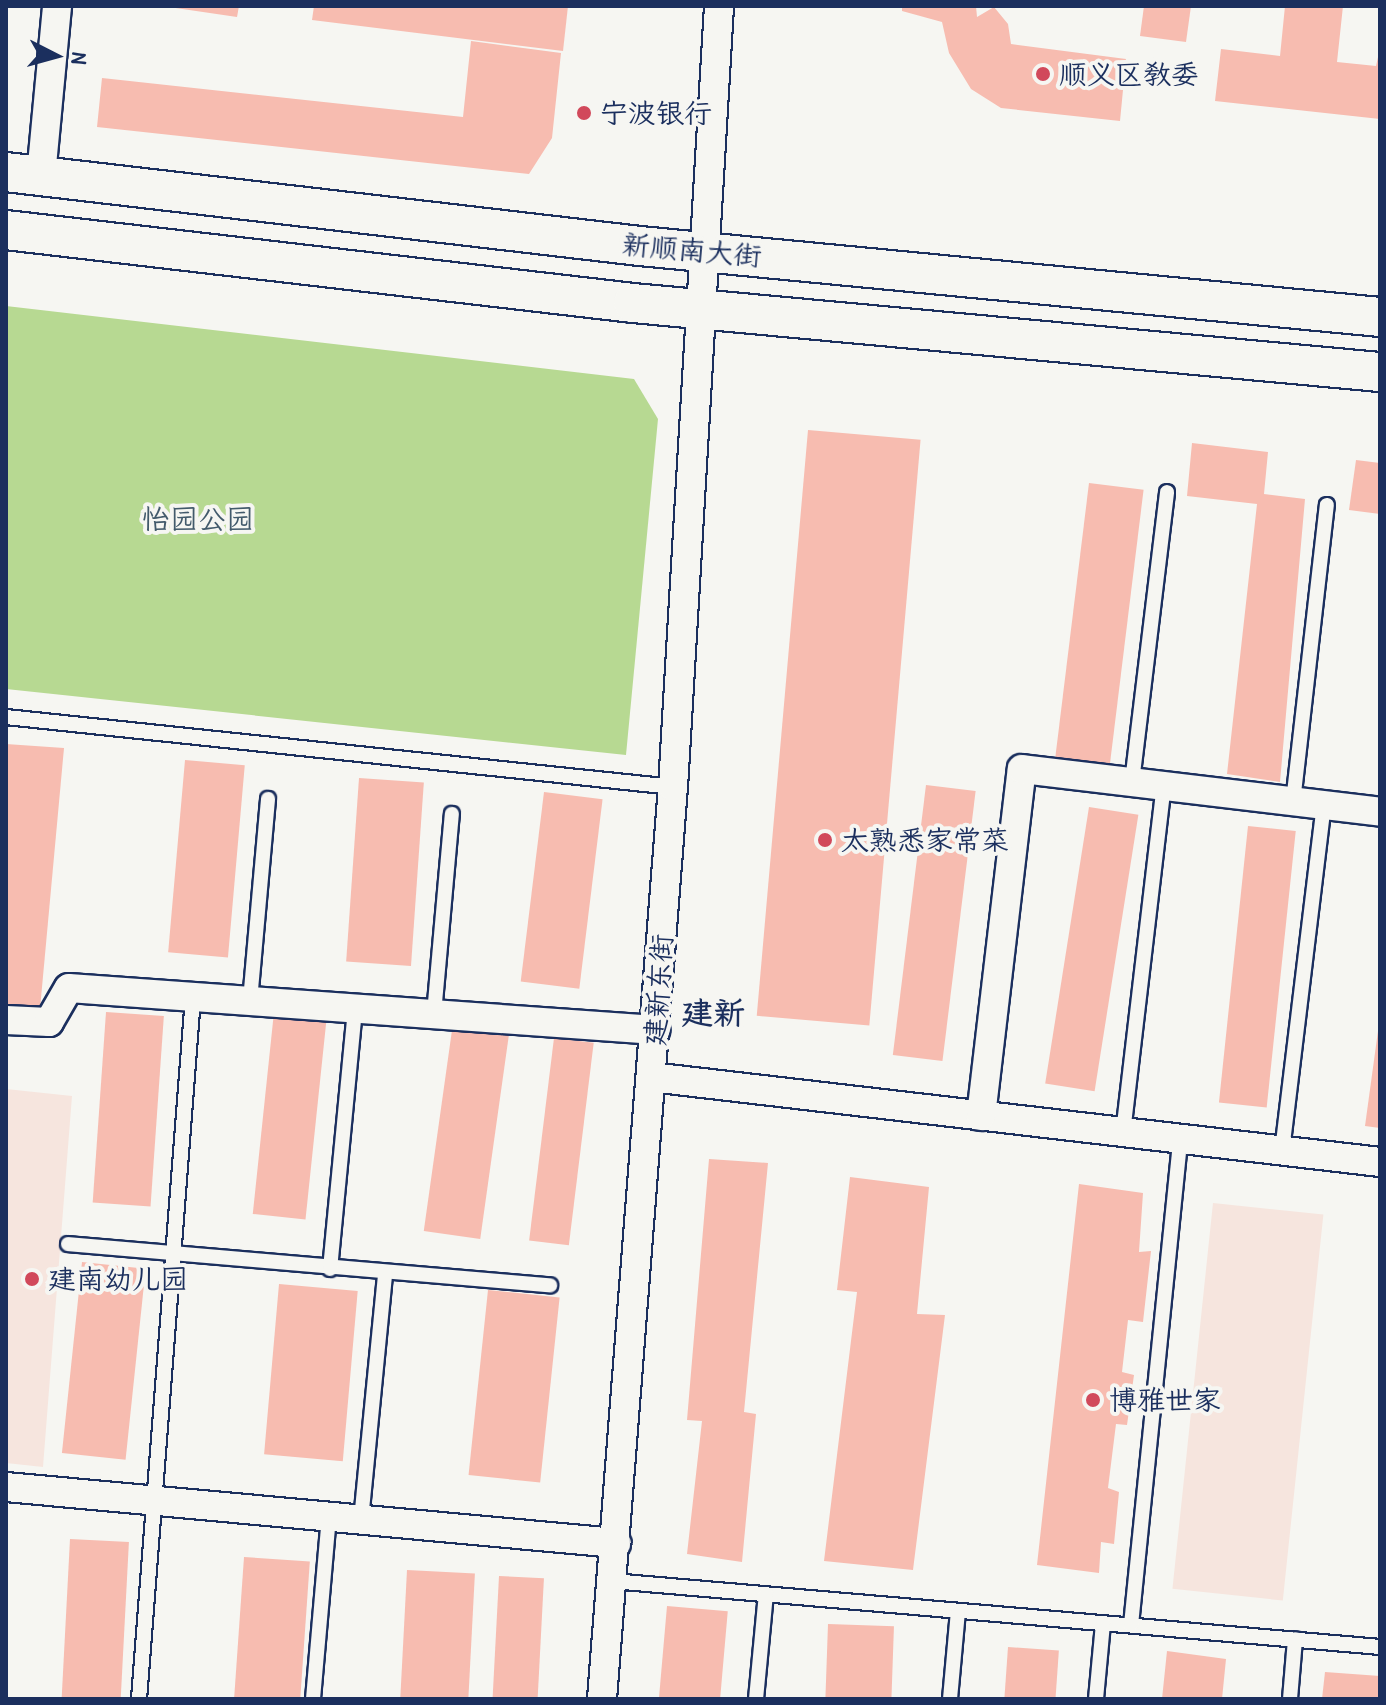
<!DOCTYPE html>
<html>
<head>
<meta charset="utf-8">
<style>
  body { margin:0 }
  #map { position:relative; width:1386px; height:1705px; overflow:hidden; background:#f6f6f2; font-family:"Patrick Hand","LXGW WenKai TC",sans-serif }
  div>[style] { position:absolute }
  .built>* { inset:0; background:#f6e5de; transform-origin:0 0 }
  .green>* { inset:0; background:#b7d992 }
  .building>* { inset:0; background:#f7bcb0; transform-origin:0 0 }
  .roads { filter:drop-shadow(2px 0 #1b2f5e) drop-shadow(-2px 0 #1b2f5e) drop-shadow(0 2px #1b2f5e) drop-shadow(0 -2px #1b2f5e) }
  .service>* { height:14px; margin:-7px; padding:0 7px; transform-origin:7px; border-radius:7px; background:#f6f6f2 }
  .minor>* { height:28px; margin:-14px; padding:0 14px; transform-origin:14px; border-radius:14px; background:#f6f6f2 }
  .secondary>* { height:38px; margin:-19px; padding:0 19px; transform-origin:19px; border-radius:19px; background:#f6f6f2 }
  .dots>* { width:22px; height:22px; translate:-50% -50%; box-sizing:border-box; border:4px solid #f6f6f2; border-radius:50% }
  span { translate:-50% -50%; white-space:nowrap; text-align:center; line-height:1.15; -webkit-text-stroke:8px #f6f6f2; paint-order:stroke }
  .poi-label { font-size:28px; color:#1b2f5e }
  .left { translate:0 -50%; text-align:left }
  .street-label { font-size:28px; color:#1b2f5e }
  .park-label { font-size:28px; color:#425a6b }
  .quarter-label { font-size:32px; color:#1b2f5e; font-weight:700 }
  .frame { position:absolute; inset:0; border:8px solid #1b2f5e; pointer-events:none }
  .north { position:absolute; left:16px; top:16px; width:80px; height:80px; -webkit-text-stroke:6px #f6f6f2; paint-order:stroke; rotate:96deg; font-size:22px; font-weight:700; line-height:32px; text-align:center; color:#1b2f5e }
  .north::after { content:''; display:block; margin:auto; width:28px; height:36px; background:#1b2f5e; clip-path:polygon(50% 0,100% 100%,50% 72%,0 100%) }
</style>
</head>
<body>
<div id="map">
  <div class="built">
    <i style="clip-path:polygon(6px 1089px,72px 1096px,43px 1467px,6px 1463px)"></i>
    <i style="left:1213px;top:1203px;width:111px;height:388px;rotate:6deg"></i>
  </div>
  <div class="green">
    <i style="clip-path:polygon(6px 306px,634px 379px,658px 419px,626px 755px,6px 689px)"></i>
  </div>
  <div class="building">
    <i style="clip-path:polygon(162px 6px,239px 6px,237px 17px)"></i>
    <i style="clip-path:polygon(314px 6px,568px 6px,563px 51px,312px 20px)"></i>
    <i style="clip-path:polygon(902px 6px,976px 6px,977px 17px,994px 7px,1008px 24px,1011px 44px,1126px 59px,1120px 121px,1001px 108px,971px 89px,949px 53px,942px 22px,902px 11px)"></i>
    <i style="clip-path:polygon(1144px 6px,1191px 6px,1186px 42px,1140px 36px)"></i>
    <i style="clip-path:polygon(1285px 6px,1343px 6px,1337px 62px,1376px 66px,1380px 48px,1380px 119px,1215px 101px,1221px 49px,1280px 56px)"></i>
    <i style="clip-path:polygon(471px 41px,561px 53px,552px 138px,529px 174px,97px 127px,102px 78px,463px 117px)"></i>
    <i style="left:808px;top:430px;width:113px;height:588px;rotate:5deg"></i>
    <i style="clip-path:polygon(1192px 443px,1268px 452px,1264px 494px,1305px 499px,1280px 782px,1227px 774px,1257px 504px,1187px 496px)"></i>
    <i style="clip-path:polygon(1356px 460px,1380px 463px,1380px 514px,1349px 510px)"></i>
    <i style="left:1089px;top:483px;width:55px;height:276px;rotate:7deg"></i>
    <i style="clip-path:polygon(6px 744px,64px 748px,40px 1009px,6px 1006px)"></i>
    <i style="left:185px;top:760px;width:60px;height:193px;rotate:5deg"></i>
    <i style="left:359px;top:778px;width:65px;height:184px;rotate:4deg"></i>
    <i style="left:926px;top:785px;width:50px;height:272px;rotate:7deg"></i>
    <i style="left:544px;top:792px;width:59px;height:191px;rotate:7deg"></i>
    <i style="left:1089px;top:807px;width:50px;height:280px;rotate:9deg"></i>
    <i style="left:1248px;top:826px;width:48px;height:278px;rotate:6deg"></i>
    <i style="left:106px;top:1012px;width:58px;height:191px;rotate:4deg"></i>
    <i style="left:274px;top:1012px;width:53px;height:203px;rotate:6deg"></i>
    <i style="left:453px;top:1023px;width:57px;height:210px;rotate:8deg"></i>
    <i style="clip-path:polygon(1378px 1031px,1380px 1031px,1380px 1128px,1365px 1126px)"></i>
    <i style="left:554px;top:1038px;width:40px;height:204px;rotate:7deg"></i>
    <i style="clip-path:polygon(709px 1159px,768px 1163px,744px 1412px,756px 1414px,742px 1562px,687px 1554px,702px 1421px,687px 1420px)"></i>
    <i style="clip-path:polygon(850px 1177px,929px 1187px,917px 1314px,945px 1315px,913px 1570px,824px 1561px,857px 1292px,837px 1290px)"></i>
    <i style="clip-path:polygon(1079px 1184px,1143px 1193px,1139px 1252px,1151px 1251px,1143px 1322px,1128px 1320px,1122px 1372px,1134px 1375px,1127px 1425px,1116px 1424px,1108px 1488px,1119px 1492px,1114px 1544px,1101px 1542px,1099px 1573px,1037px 1565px)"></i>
    <i style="left:82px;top:1262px;width:64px;height:192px;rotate:6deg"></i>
    <i style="left:279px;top:1284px;width:79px;height:171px;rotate:5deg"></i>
    <i style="left:488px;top:1290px;width:72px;height:186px;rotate:6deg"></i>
    <i style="left:70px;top:1539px;width:59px;height:161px;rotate:3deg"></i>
    <i style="left:244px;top:1557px;width:66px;height:143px;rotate:4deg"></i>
    <i style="left:407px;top:1570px;width:68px;height:130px;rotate:3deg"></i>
    <i style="left:499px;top:1576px;width:45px;height:124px;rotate:3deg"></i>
    <i style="left:667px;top:1606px;width:61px;height:93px;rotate:5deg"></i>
    <i style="left:828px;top:1624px;width:66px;height:75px;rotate:2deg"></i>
    <i style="left:1008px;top:1647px;width:51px;height:52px;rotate:4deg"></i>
    <i style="clip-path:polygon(1167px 1651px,1226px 1659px,1222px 1699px,1162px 1699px)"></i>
    <i style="clip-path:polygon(1325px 1672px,1380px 1676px,1379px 1699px,1322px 1699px)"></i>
  </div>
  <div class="roads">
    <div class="service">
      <i style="left:6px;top:717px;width:671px;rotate:5.99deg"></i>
      <i style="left:1132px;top:782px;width:292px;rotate:-83.1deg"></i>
      <i style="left:1293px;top:802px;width:299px;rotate:-83.5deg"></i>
      <i style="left:250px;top:1001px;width:203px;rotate:-84.9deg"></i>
      <i style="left:434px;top:1014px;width:201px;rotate:-84.9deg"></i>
      <i style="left:1123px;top:1133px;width:349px;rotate:-83.3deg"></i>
      <i style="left:1282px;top:1151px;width:348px;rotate:-83.1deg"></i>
      <i style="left:68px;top:1244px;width:484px;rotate:4.9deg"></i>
      <i style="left:330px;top:1269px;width:261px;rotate:-84.5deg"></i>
      <i style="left:361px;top:1520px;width:247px;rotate:-84.4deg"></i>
      <i style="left:612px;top:1581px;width:771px;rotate:4.91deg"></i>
      <i style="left:1131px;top:1625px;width:488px;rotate:-84.2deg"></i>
      <i style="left:139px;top:1699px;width:704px;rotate:-85.6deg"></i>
      <i style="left:313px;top:1699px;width:183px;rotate:-85deg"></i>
      <i style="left:756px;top:1699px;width:105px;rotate:-84.6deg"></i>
      <i style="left:950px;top:1699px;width:88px;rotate:-84.8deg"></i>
      <i style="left:1096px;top:1699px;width:76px;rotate:-84.7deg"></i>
      <i style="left:1290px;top:1699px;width:60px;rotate:-85.2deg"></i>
    </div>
    <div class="minor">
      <i style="left:41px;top:176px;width:171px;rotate:-84.6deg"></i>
      <i style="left:6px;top:1020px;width:43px;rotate:2.7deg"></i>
      <i style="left:49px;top:1022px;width:39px;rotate:-60deg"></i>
      <i style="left:69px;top:988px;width:588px;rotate:4.1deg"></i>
      <i style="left:651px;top:1077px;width:734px;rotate:6.65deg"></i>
      <i style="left:981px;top:1116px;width:349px;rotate:-83.3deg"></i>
      <i style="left:1022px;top:769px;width:361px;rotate:6.8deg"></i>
      <i style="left:6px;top:1487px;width:613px;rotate:5.25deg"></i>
      <i style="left:602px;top:1699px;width:915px;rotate:-85.55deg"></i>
      <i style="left:673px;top:787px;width:782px;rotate:-86.63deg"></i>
    </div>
    <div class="secondary">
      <i style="left:6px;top:172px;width:638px;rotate:6.66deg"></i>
      <i style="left:640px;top:246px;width:743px;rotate:5.48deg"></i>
      <i style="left:6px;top:230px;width:631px;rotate:6.64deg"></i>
      <i style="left:633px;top:303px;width:750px;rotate:5.28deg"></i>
    </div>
  </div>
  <div class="dots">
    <i style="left:1043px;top:74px;background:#d1495b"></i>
    <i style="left:584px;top:113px;background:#d1495b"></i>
    <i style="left:825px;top:840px;background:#d1495b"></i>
    <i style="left:32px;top:1279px;background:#d1495b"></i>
    <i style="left:1093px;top:1400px;background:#d1495b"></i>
  </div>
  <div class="poi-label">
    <span class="left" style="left:1059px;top:74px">顺义区教委</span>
    <span class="left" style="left:600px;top:113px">宁波银行</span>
    <span class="left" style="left:841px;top:840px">太熟悉家常菜</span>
    <span class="left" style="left:48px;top:1279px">建南幼儿园</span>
    <span class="left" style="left:1109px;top:1400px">博雅世家</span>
  </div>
  <div class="street-label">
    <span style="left:692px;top:250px;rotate:5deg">新顺南大街</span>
    <span style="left:658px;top:990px;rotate:-86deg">建新东街</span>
  </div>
  <div class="park-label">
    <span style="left:198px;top:519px">怡园公园</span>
  </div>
  <div class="quarter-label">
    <span style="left:713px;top:1013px">建新</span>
  </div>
  <div class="frame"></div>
  <div class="north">N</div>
</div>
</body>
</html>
